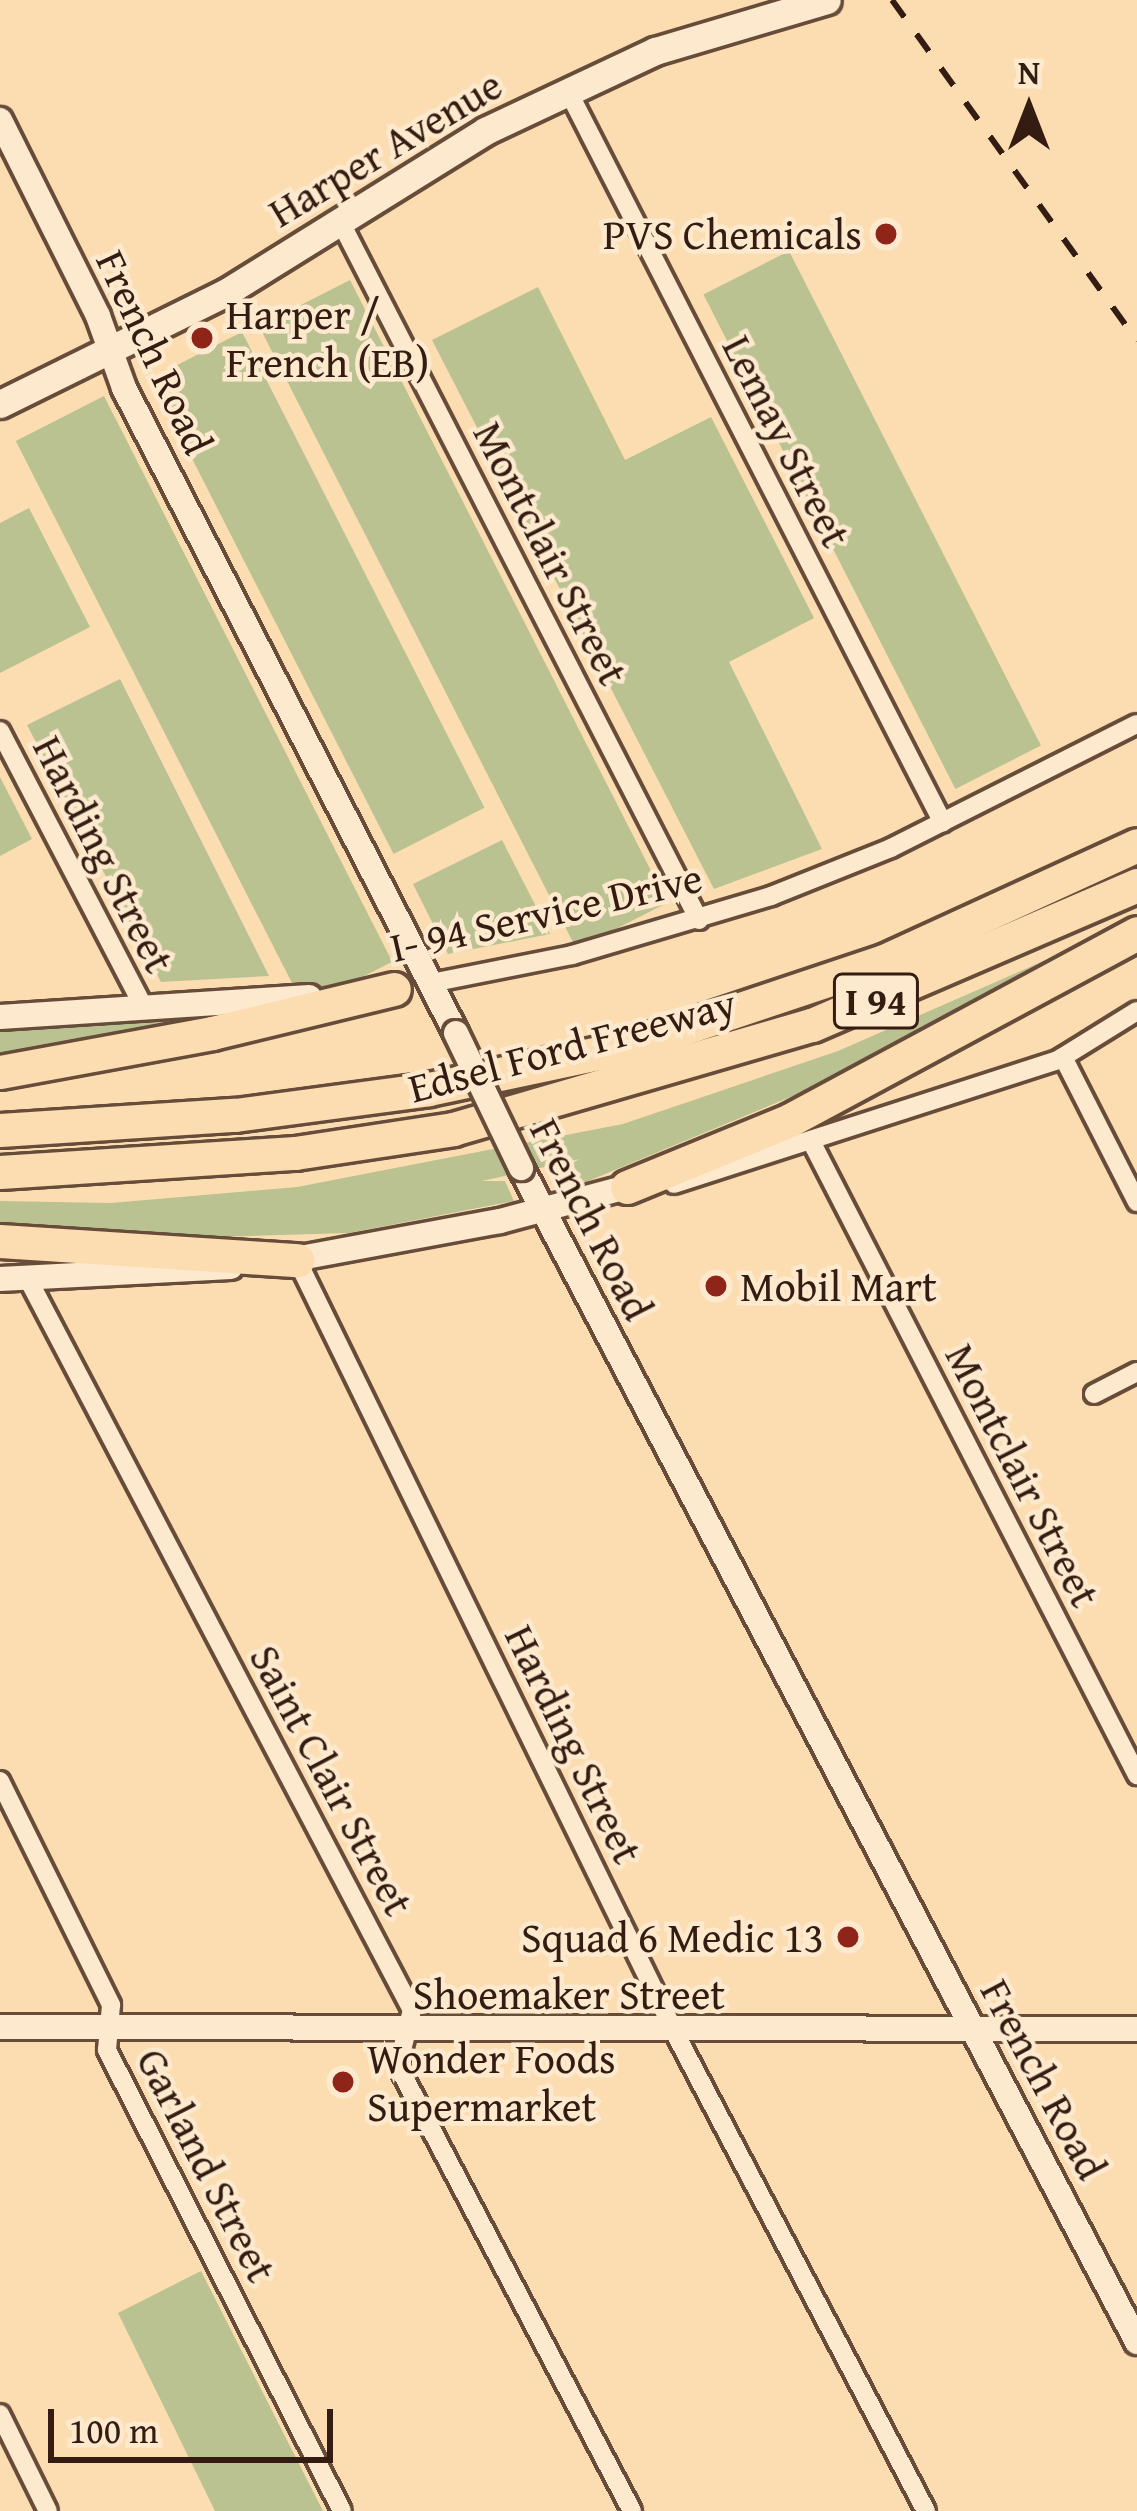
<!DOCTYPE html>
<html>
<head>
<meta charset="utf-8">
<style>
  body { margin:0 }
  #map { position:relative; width:1137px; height:2511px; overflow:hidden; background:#fcddb2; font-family:"Gentium Book Plus",serif }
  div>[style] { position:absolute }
  .green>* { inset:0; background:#b9c290; transform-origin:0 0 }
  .roads { filter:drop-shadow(3px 0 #674c3a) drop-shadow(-3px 0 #674c3a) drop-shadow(0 3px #674c3a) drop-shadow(0 -3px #674c3a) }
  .minor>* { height:18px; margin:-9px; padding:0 9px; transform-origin:9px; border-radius:9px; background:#fde9cd }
  .tertiary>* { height:24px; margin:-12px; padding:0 12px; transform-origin:12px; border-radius:12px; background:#fde9cd }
  .secondary>* { height:27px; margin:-13.5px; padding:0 13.5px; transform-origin:13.5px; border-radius:13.5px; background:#fde9cd }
  .motorway>* { height:33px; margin:-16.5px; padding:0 16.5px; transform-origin:16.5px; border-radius:16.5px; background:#fcddb2 }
  .rail>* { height:6px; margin-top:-3px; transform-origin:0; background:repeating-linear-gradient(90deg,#351c12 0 21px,transparent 0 42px) }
  .bridges { filter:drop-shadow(3px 0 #674c3a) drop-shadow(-3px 0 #674c3a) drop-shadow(0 3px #674c3a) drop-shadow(0 -3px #674c3a) }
  .tertiary-bridge>* { height:24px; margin:-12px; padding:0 12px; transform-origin:12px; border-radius:12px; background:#fde9cd }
  .dots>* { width:33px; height:33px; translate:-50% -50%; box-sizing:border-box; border:6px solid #fde9cd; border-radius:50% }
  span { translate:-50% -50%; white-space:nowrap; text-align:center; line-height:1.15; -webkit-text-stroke:9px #fde9cd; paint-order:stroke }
  .shield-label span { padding:3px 9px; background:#fde9cd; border:3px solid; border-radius:9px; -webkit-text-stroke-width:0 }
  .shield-label { font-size:39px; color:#351c12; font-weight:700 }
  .street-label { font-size:42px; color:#351c12 }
  .poi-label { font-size:42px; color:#351c12 }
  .right { translate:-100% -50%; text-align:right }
  .left { translate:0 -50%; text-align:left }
  .north { position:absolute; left:969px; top:48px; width:120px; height:120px; -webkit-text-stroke:9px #fde9cd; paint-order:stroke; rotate:0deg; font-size:33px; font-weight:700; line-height:48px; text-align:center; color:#351c12 }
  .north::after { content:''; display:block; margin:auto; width:42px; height:54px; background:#351c12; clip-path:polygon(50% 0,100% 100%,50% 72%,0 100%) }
  .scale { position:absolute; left:48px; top:2409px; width:285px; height:54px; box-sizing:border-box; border:6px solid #351c12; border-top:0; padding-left:15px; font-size:36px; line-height:42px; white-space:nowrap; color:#351c12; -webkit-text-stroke:9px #fde9cd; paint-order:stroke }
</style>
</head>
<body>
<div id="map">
  <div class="green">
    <i style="left:789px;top:251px;width:555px;height:96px;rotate:63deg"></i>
    <i style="left:350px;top:280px;width:699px;height:102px;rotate:63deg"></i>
    <i style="clip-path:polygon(538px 287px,625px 460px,711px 417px,814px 618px,729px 662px,822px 849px,714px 889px,432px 340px)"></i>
    <i style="left:242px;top:332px;width:534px;height:102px;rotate:63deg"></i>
    <i style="left:104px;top:396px;width:635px;height:99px;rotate:63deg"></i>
    <i style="clip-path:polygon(29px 508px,90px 627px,0 673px,0 523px)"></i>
    <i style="clip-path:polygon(120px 679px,269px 976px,161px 982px,27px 725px)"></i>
    <i style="clip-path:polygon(0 777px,32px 839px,0 856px)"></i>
    <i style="clip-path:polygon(502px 840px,550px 934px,448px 954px,413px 884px)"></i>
    <i style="clip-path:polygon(1137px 920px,983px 1017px,569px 1189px,560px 1169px,580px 1159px,482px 1181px,505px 1181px,514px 1201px,349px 1233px,210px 1237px,0 1226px,0 1201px,111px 1203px,297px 1187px,623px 1124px,838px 1051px)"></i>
    <i style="clip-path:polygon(205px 1018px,0 1058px,0 1029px)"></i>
    <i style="clip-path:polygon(201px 2271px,323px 2511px,215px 2511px,118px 2313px)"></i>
  </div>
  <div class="roads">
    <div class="minor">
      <i style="left:568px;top:91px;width:822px;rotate:62.87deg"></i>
      <i style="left:339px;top:219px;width:788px;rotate:62.82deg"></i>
      <i style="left:0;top:731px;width:314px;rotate:62.5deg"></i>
      <i style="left:431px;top:983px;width:144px;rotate:-11.2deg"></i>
      <i style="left:572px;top:955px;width:208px;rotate:-16.5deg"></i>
      <i style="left:771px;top:896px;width:129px;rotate:-21.8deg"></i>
      <i style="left:891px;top:848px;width:275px;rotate:-26.8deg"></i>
      <i style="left:1063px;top:1057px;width:163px;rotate:63deg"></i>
      <i style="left:812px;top:1143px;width:711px;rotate:62.79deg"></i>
      <i style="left:674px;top:1184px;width:404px;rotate:-17.9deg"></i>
      <i style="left:1058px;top:1060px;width:93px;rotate:-31.8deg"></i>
      <i style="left:297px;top:1260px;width:860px;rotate:63.94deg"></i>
      <i style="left:675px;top:2033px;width:540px;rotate:62.3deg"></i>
      <i style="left:28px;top:1279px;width:826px;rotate:62.29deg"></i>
      <i style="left:412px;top:2010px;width:58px;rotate:104deg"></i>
      <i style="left:398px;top:2066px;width:503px;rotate:62.26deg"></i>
      <i style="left:1094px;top:1394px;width:48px;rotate:-27.1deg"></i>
      <i style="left:0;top:1781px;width:250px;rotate:63.6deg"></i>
      <i style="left:111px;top:2005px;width:45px;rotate:95.1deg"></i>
      <i style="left:107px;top:2050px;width:517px;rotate:62.99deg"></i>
      <i style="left:0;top:2414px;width:108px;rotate:63.7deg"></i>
    </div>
    <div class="tertiary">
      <i style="left:0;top:120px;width:219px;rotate:63.4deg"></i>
      <i style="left:98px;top:316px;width:77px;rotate:70.1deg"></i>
      <i style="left:124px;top:388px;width:725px;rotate:62.76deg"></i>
      <i style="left:0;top:1017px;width:310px;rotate:-3.7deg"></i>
      <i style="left:521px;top:1168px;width:1326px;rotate:62.31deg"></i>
      <i style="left:284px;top:1261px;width:220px;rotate:-10.5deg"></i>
      <i style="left:500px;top:1221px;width:131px;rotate:-15deg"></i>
      <i style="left:0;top:1279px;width:231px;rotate:-3deg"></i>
      <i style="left:0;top:2027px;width:1137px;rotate:0.1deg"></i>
    </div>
    <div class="secondary">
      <i style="left:0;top:404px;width:251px;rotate:-26.3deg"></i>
      <i style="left:225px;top:293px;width:306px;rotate:-31.9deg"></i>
      <i style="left:485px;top:131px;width:188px;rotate:-25.2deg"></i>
      <i style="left:655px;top:51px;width:179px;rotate:-16.5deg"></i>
    </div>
    <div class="motorway">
      <i style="left:0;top:1072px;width:216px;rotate:-10.4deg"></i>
      <i style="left:212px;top:1033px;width:187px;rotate:-13.6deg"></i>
      <i style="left:0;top:1130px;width:235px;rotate:-3.7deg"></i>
      <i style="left:235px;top:1115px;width:196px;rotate:-7.6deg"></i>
      <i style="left:429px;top:1089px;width:202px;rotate:-12deg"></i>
      <i style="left:627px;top:1047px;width:271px;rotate:-18.5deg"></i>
      <i style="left:884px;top:961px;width:278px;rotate:-24.6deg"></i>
      <i style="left:0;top:1172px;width:296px;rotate:-3.7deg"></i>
      <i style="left:295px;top:1153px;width:160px;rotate:-8.6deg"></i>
      <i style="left:453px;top:1129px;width:374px;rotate:-16.2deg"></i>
      <i style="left:812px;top:1025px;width:354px;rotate:-23.3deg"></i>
      <i style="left:627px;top:1187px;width:176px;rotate:-22.3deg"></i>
      <i style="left:790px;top:1120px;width:394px;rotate:-28.3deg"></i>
      <i style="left:0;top:1241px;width:298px;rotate:3.7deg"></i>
    </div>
  </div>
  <div class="rail">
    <i style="left:892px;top:0;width:420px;rotate:54.3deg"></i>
  </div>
  <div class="bridges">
    <div class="tertiary-bridge">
      <i style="left:456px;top:1033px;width:150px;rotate:64.3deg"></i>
    </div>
  </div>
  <div class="dots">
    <i style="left:886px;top:234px;background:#8f2418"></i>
    <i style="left:202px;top:338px;background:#8f2418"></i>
    <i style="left:716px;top:1286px;background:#8f2418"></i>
    <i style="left:848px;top:1937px;background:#8f2418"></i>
    <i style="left:343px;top:2082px;background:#8f2418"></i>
  </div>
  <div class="shield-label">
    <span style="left:876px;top:1001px">I 94</span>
  </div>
  <div class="street-label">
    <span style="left:385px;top:148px;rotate:-31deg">Harper Avenue</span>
    <span style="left:155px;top:352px;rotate:65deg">French Road</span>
    <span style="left:787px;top:441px;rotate:63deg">Lemay Street</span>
    <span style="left:551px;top:553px;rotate:63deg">Montclair Street</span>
    <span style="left:104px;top:854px;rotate:63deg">Harding Street</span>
    <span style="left:546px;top:912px;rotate:-13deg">I- 94 Service Drive</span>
    <span style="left:572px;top:1045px;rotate:-15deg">Edsel Ford Freeway</span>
    <span style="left:592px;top:1219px;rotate:63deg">French Road</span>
    <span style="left:1023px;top:1475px;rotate:63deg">Montclair Street</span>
    <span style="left:574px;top:1744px;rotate:64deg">Harding Street</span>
    <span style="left:332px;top:1780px;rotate:62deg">Saint Clair Street</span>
    <span style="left:569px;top:1994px">Shoemaker Street</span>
    <span style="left:1044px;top:2079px;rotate:62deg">French Road</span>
    <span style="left:207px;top:2165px;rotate:63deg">Garland Street</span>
  </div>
  <div class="poi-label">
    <span class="right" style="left:862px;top:234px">PVS Chemicals</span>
    <span class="left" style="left:226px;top:338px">Harper /<br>French (EB)</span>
    <span class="left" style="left:740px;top:1286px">Mobil Mart</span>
    <span class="right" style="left:824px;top:1937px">Squad 6 Medic 13</span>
    <span class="left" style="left:367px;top:2082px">Wonder Foods<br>Supermarket</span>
  </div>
  <div class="north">N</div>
  <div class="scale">100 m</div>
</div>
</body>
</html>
